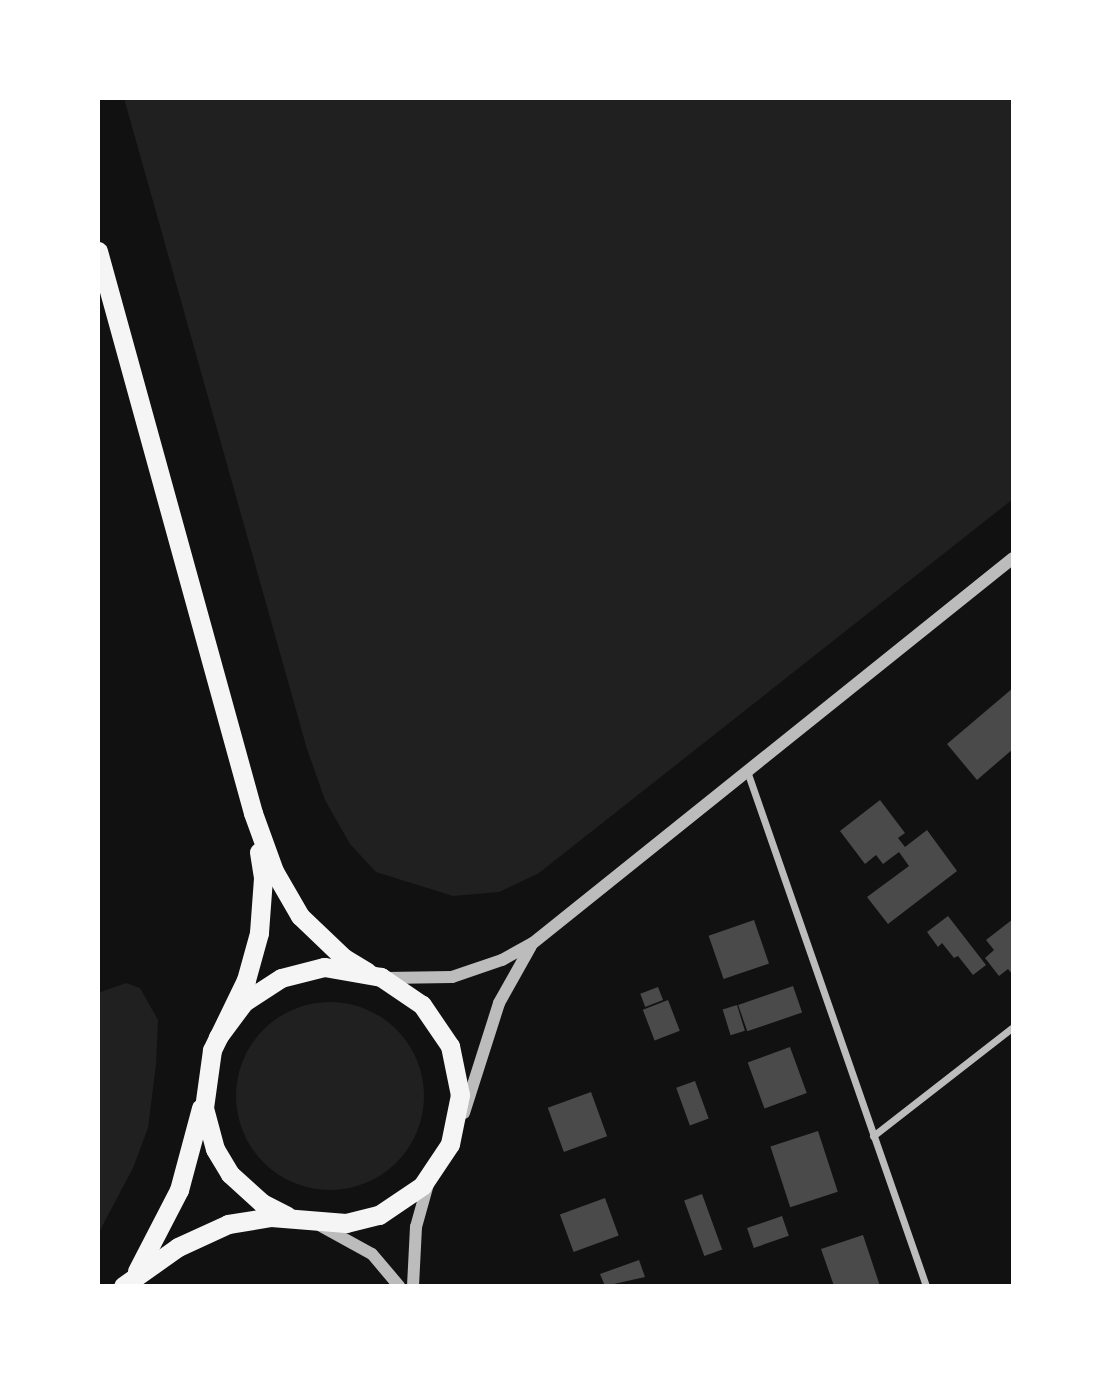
<!DOCTYPE html>
<html>
<head>
<meta charset="utf-8">
<style>
  body { margin:0 }
  #map { position:relative; width:1111px; height:1384px; overflow:hidden; background:#111; font-family:Bitter,serif }
  div>[style] { position:absolute }
  .green>* { inset:0; background:#202020 }
  .round { border-radius:50% }
  .building>* { inset:0; background:#4a4a4a; transform-origin:0 0 }
  .minor>* { height:7px; margin:-3.5px; padding:0 3.5px; transform-origin:3.5px; border-radius:3.5px; background:#bcbcbc }
  .tertiary>* { height:12px; margin:-6px; padding:0 6px; transform-origin:6px; border-radius:6px; background:#bcbcbc }
  .trunk>* { height:19px; margin:-9.5px; padding:0 9.5px; transform-origin:9.5px; border-radius:9.5px; background:#f5f5f5 }
  span { translate:-50% -50%; white-space:nowrap; text-align:center; line-height:1.15; -webkit-text-stroke:6px #fff; paint-order:stroke }
  .frame { position:absolute; inset:0; border:100px solid #fff; pointer-events:none }
</style>
</head>
<body>
<div id="map">
  <div class="green">
    <i style="clip-path:polygon(124px 98px,1013px 98px,1013px 499px,539px 873px,499px 892px,453px 896px,376px 872px,350px 844px,325px 800px,307px 749px)"></i>
    <i style="clip-path:polygon(126px 983px,140px 988px,158px 1020px,156px 1064px,148px 1128px,133px 1168px,98px 1234px,98px 993px)"></i>
    <i class="round" style="left:236px;top:1002px;width:188px;height:188px"></i>
  </div>
  <div class="building">
    <i style="clip-path:polygon(1013px 688px,1013px 749px,977px 780px,947px 744px)"></i>
    <i style="clip-path:polygon(880px 800px,905px 833px,898px 838px,905px 847px,927px 830px,957px 871px,888px 924px,867px 897px,909px 866px,899px 852px,883px 864px,876px 855px,865px 864px,840px 831px)"></i>
    <i style="clip-path:polygon(948px 916px,986px 965px,973px 975px,958px 956px,954px 958px,942px 943px,938px 947px,927px 932px)"></i>
    <i style="clip-path:polygon(1013px 919px,1013px 975px,1008px 969px,999px 976px,985px 958px,994px 950px,986px 940px)"></i>
    <i style="left:754px;top:920px;width:46px;height:48px;rotate:71deg"></i>
    <i style="left:793px;top:986px;width:28px;height:58px;rotate:71deg"></i>
    <i style="left:658px;top:987px;width:14px;height:19px;rotate:69deg"></i>
    <i style="left:668px;top:1000px;width:33px;height:27px;rotate:69deg"></i>
    <i style="left:737px;top:1005px;width:27px;height:15px;rotate:73deg"></i>
    <i style="left:790px;top:1047px;width:49px;height:45px;rotate:70deg"></i>
    <i style="left:695px;top:1081px;width:40px;height:20px;rotate:70deg"></i>
    <i style="left:591px;top:1092px;width:47px;height:46px;rotate:70deg"></i>
    <i style="left:818px;top:1131px;width:64px;height:50px;rotate:72deg"></i>
    <i style="left:702px;top:1194px;width:59px;height:19px;rotate:70deg"></i>
    <i style="left:605px;top:1198px;width:40px;height:48px;rotate:70deg"></i>
    <i style="left:782px;top:1216px;width:21px;height:37px;rotate:71deg"></i>
    <i style="clip-path:polygon(863px 1235px,880px 1286px,834px 1286px,821px 1249px)"></i>
    <i style="clip-path:polygon(639px 1260px,645px 1277px,605px 1286px,600px 1274px)"></i>
  </div>
  <div class="minor">
    <i style="left:747px;top:771px;width:545px;rotate:70.83deg"></i>
    <i style="left:873px;top:1136px;width:177px;rotate:-37.9deg"></i>
  </div>
  <div class="tertiary">
    <i style="left:386px;top:978px;width:66px;rotate:-0.9deg"></i>
    <i style="left:452px;top:977px;width:53px;rotate:-18.8deg"></i>
    <i style="left:502px;top:960px;width:35px;rotate:-29deg"></i>
    <i style="left:533px;top:943px;width:615px;rotate:-38.73deg"></i>
    <i style="left:464px;top:1113px;width:115px;rotate:-72.3deg"></i>
    <i style="left:499px;top:1003px;width:65px;rotate:-60.7deg"></i>
    <i style="left:321px;top:1226px;width:58px;rotate:28.8deg"></i>
    <i style="left:372px;top:1254px;width:42px;rotate:49.8deg"></i>
    <i style="left:413px;top:1286px;width:59px;rotate:-87.1deg"></i>
    <i style="left:416px;top:1227px;width:45px;rotate:-74.4deg"></i>
  </div>
  <div class="trunk">
    <i style="left:98px;top:251px;width:583px;rotate:74.58deg"></i>
    <i style="left:253px;top:813px;width:62px;rotate:70.1deg"></i>
    <i style="left:274px;top:871px;width:52px;rotate:60deg"></i>
    <i style="left:300px;top:916px;width:61px;rotate:43.7deg"></i>
    <i style="left:344px;top:958px;width:27px;rotate:31deg"></i>
    <i style="left:259px;top:852px;width:26px;rotate:81deg"></i>
    <i style="left:263px;top:878px;width:55px;rotate:94.2deg"></i>
    <i style="left:259px;top:933px;width:49px;rotate:105.5deg"></i>
    <i style="left:246px;top:980px;width:78px;rotate:115.9deg"></i>
    <i style="left:212px;top:1050px;width:59px;rotate:97.9deg"></i>
    <i style="left:204px;top:1108px;width:42px;rotate:75deg"></i>
    <i style="left:215px;top:1149px;width:29px;rotate:59deg"></i>
    <i style="left:230px;top:1174px;width:43px;rotate:42.2deg"></i>
    <i style="left:262px;top:1203px;width:28px;rotate:27deg"></i>
    <i style="left:137px;top:1271px;width:91px;rotate:-62.6deg"></i>
    <i style="left:179px;top:1190px;width:85px;rotate:-75deg"></i>
    <i style="left:123px;top:1286px;width:67px;rotate:-35.3deg"></i>
    <i style="left:178px;top:1247px;width:55px;rotate:-24.7deg"></i>
    <i style="left:228px;top:1224px;width:44px;rotate:-9.2deg"></i>
    <i style="left:271px;top:1217px;width:75px;rotate:4.6deg"></i>
    <i style="left:346px;top:1223px;width:34px;rotate:-14deg"></i>
    <i style="left:379px;top:1215px;width:52px;rotate:-34deg"></i>
    <i style="left:422px;top:1186px;width:50px;rotate:-56.3deg"></i>
    <i style="left:450px;top:1144px;width:50px;rotate:-78.5deg"></i>
    <i style="left:460px;top:1095px;width:50px;rotate:-101.5deg"></i>
    <i style="left:450px;top:1046px;width:50px;rotate:-124.3deg"></i>
    <i style="left:422px;top:1005px;width:50px;rotate:-145.7deg"></i>
    <i style="left:381px;top:977px;width:58px;rotate:-170deg"></i>
    <i style="left:324px;top:967px;width:44px;rotate:165.7deg"></i>
    <i style="left:281px;top:978px;width:44px;rotate:147deg"></i>
    <i style="left:244px;top:1002px;width:44px;rotate:126.6deg"></i>
  </div>
  <div class="frame"></div>
</div>
</body>
</html>
